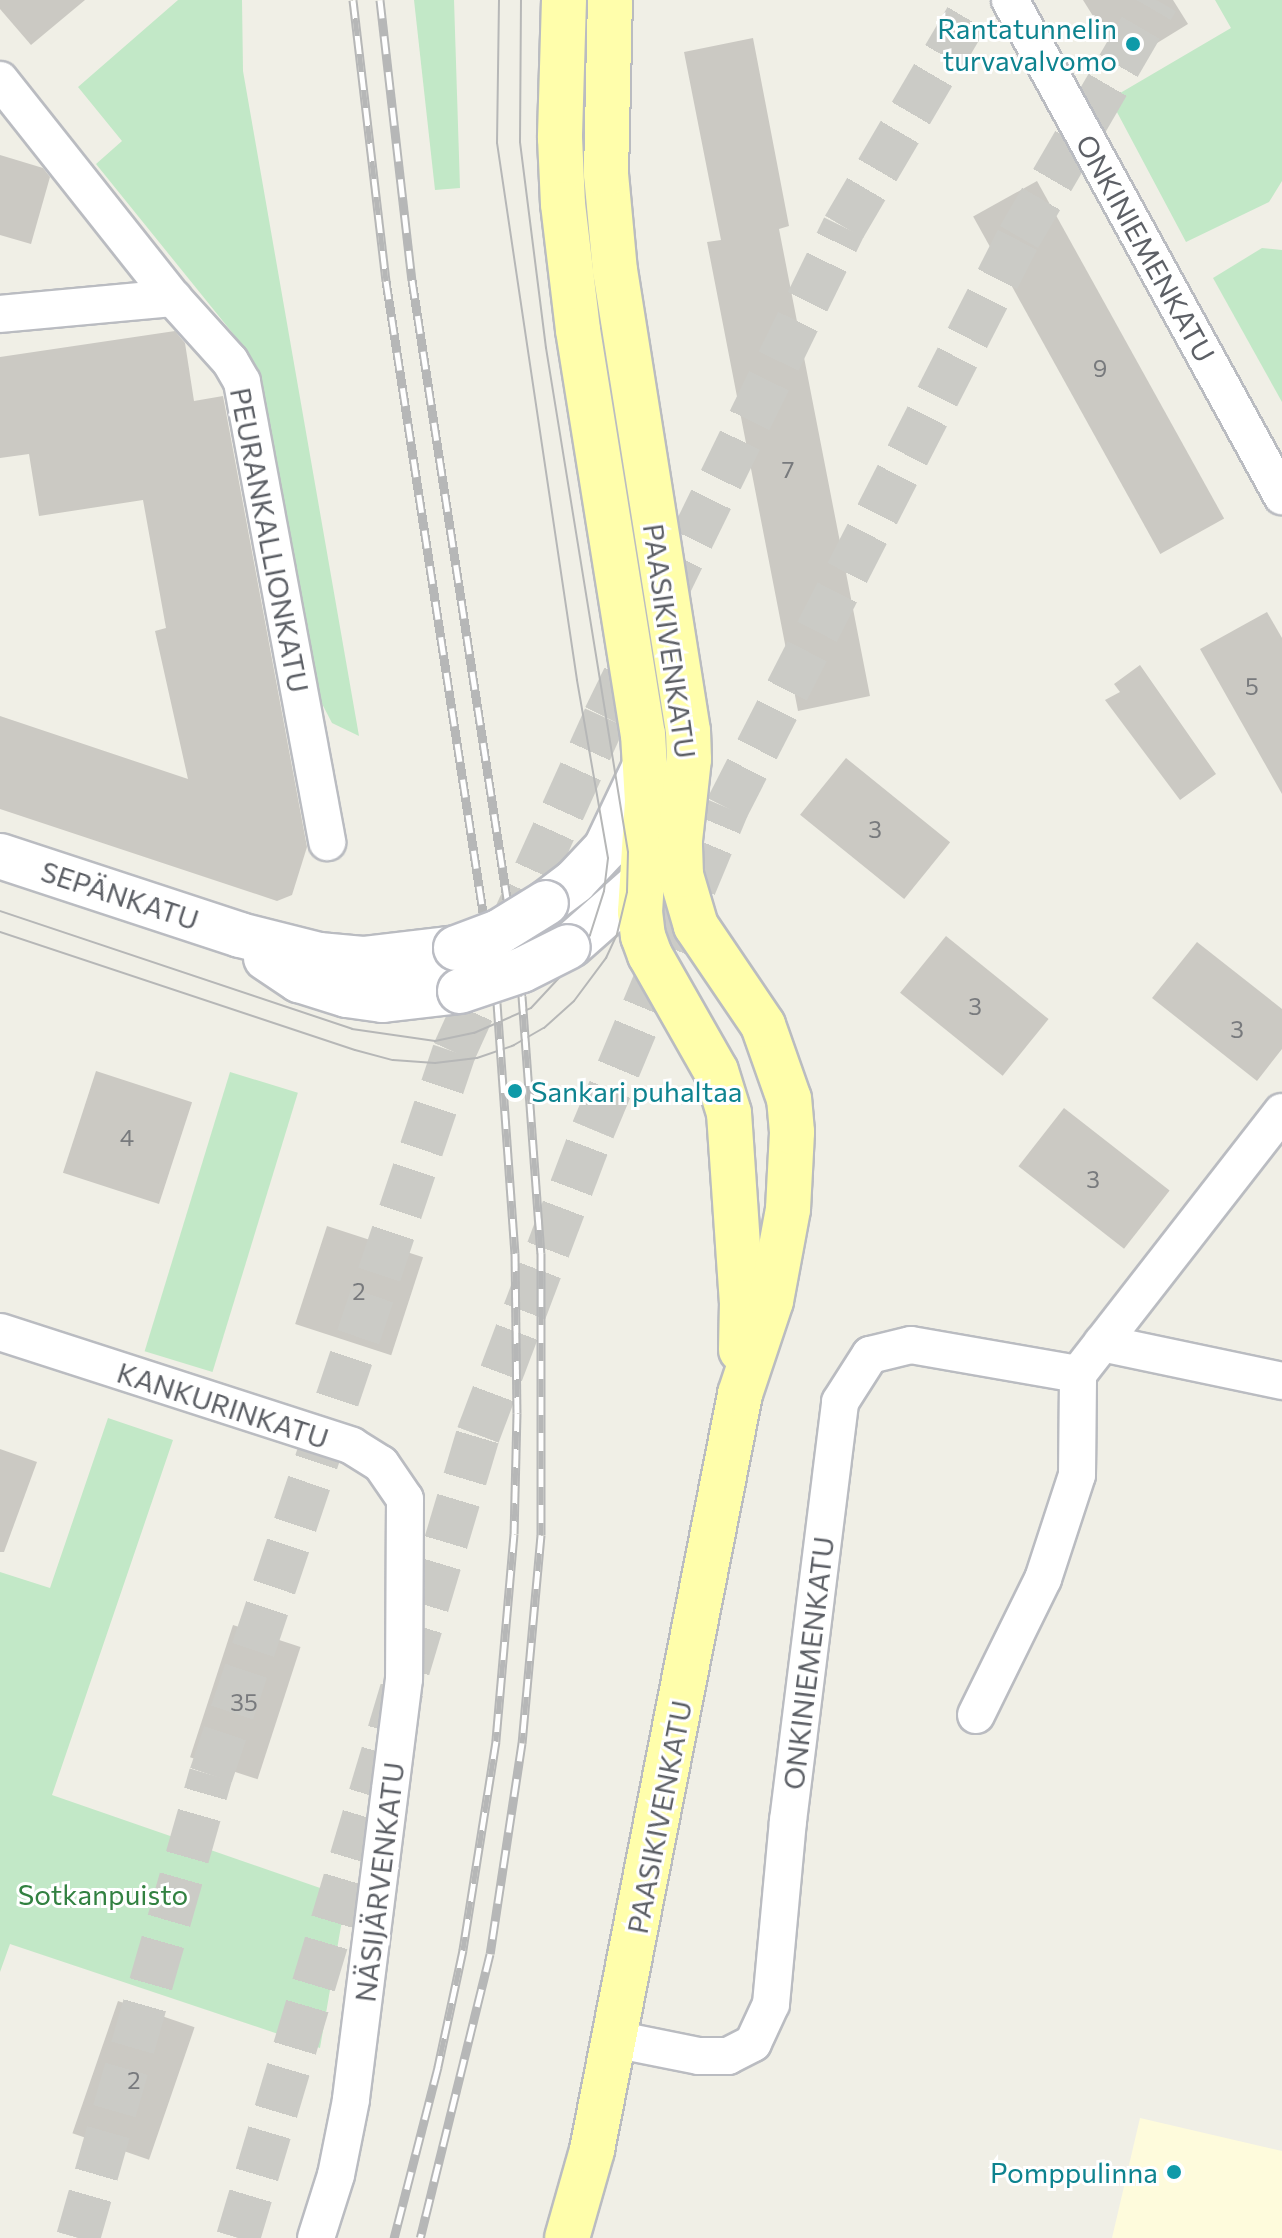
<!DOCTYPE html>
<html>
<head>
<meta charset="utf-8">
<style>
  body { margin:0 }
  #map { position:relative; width:1282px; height:2238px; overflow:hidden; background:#f0efe6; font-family:Commissioner,sans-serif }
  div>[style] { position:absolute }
  .commercial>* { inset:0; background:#fefbdc }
  .green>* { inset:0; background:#c2e8c7; transform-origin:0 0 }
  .building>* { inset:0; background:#cbc9c3; transform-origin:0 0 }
  .trunk-tunnel>* { height:44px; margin-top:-22px; transform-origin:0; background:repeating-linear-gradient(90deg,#cbcbc6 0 44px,transparent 0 66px) }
  .roads { filter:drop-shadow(2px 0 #babcc1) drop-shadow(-2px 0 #babcc1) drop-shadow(0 2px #babcc1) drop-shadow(0 -2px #babcc1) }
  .minor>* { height:36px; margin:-18px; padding:0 18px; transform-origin:18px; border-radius:18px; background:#fff }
  .secondary>* { height:44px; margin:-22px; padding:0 22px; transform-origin:22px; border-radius:22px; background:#fff }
  .primary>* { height:44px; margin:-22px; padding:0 22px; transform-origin:22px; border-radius:22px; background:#fffeab }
  .tram>* { height:2px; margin:-1px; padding:0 1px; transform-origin:1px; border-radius:1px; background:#b6b7b7 }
  .rail>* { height:9px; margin-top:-4.5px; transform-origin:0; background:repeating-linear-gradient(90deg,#fff 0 18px,#b6b7b7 0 36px); box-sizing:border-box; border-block:2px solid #b6b7b7 }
  .bridges { filter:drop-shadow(2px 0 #bbbdc4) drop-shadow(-2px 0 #bbbdc4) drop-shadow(0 2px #bbbdc4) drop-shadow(0 -2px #bbbdc4) }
  .secondary-bridge>* { height:44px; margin:-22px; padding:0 22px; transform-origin:22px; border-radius:22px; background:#fff }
  .dots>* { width:22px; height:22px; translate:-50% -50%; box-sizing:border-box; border:4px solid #fff; border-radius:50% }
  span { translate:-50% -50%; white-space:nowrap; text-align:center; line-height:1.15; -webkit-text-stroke:6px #fff; paint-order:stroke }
  .number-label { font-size:24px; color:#787a7d }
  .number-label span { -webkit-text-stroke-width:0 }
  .culture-label { font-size:28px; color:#0d838f }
  .right { translate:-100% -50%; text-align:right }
  .left { translate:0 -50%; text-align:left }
  .street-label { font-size:28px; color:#5d6066 }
  .park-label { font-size:28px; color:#328141 }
</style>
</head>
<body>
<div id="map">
  <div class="commercial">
    <i style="clip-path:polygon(1140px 2118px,1282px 2151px,1282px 2238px,1112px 2238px)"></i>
  </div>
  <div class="green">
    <i style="clip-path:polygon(178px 0,242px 0,243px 71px,359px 736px,332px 723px,319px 698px,258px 372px,243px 346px,96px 164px,122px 141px,78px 87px)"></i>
    <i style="clip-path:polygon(414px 0,454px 0,460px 188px,435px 190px)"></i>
    <i style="clip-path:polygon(1215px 0,1282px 0,1282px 181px,1269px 202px,1186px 242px,1110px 99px,1231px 28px)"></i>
    <i style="clip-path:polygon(1262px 248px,1282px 250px,1282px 402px,1213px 278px)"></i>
    <i style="left:230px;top:1072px;width:71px;height:292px;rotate:17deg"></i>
    <i style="clip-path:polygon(108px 1418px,173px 1440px,52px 1795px,346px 1897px,320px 2048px,10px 1944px,0 1972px,0 1572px,50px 1588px)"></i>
  </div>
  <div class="building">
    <i style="clip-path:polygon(0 0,85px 0,31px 45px,0 9px)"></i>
    <i style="clip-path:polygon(1083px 0,1173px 0,1188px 24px,1123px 64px)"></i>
    <i style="clip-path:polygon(753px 38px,789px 226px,779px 229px,870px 696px,798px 711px,707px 242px,721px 240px,684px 52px)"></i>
    <i style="clip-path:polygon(0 155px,43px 168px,50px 177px,31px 244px,0 235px)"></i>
    <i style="left:1037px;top:181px;width:386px;height:73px;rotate:61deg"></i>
    <i style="clip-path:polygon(175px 331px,185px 343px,194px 401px,223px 396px,307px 847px,292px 895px,277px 901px,0 809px,0 716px,188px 779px,155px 631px,166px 628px,143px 500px,39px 516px,29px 454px,0 458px,0 357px)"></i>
    <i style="clip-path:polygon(1267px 612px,1282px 638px,1282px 794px,1200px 649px)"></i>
    <i style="clip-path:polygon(1140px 665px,1216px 774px,1180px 800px,1105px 700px,1120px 692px,1114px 684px)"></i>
    <i style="left:846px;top:758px;width:134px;height:73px;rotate:39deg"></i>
    <i style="left:946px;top:936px;width:132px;height:73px;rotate:39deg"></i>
    <i style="clip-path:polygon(1197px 942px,1282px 1009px,1282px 1049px,1257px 1081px,1152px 998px)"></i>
    <i style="left:96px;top:1071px;width:101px;height:107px;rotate:18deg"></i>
    <i style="left:1064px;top:1108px;width:134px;height:74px;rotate:38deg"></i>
    <i style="left:327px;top:1226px;width:101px;height:103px;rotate:18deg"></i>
    <i style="clip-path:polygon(0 1449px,37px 1462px,4px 1552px,0 1552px)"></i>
    <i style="left:233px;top:1625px;width:71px;height:139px;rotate:18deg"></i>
    <i style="left:118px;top:2001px;width:81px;height:140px;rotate:19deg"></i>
  </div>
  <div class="trunk-tunnel">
    <i style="left:78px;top:2238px;width:482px;rotate:-74deg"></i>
    <i style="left:211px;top:1775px;width:763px;rotate:-71.42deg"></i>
    <i style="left:454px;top:1052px;width:367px;rotate:-65.7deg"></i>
    <i style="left:605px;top:717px;width:545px;rotate:-64deg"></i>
    <i style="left:844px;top:227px;width:263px;rotate:-59.6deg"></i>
    <i style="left:238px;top:2238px;width:838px;rotate:-73.36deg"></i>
    <i style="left:478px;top:1435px;width:326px;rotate:-69.3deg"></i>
    <i style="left:593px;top:1130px;width:349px;rotate:-67.4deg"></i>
    <i style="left:727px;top:808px;width:641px;rotate:-62.92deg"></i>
    <i style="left:1019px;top:237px;width:274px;rotate:-59.8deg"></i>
  </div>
  <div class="roads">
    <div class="minor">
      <i style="left:1010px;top:0;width:566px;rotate:61.26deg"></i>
      <i style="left:0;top:80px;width:278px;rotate:51.6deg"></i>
      <i style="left:173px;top:298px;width:85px;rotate:47.9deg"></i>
      <i style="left:230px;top:361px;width:24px;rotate:60deg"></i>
      <i style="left:242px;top:382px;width:468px;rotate:79.5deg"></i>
      <i style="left:0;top:314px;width:174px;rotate:-5.3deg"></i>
      <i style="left:0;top:1332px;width:370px;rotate:17.9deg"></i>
      <i style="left:352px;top:1446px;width:34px;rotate:32deg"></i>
      <i style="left:381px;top:1464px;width:42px;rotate:55.6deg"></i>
      <i style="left:405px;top:1499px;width:180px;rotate:90.3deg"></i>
      <i style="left:404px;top:1679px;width:424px;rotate:97.2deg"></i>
      <i style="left:351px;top:2100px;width:76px;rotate:101.3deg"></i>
      <i style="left:336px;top:2175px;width:66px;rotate:107.6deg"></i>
      <i style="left:1102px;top:1343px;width:184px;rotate:11.9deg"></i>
      <i style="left:976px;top:1715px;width:152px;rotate:-63.8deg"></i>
      <i style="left:1043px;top:1579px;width:109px;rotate:-71.9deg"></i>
      <i style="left:1077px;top:1475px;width:101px;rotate:-89.4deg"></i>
      <i style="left:1078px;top:1374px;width:332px;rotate:-52.1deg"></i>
      <i style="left:614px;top:2039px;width:87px;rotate:11.3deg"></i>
      <i style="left:699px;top:2056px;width:29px"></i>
      <i style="left:728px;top:2056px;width:28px;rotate:-27deg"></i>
      <i style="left:753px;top:2043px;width:43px;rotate:-65.2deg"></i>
      <i style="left:771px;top:2004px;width:184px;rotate:-84.7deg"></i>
      <i style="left:788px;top:1821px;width:422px;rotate:-82.9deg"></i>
      <i style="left:840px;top:1402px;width:56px;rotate:-57.4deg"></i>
      <i style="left:870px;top:1355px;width:42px;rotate:-13.7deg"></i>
      <i style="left:911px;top:1345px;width:169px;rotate:9.9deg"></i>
    </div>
    <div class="secondary">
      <i style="left:0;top:856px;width:253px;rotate:18.2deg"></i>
      <i style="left:240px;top:935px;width:81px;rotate:14.2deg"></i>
      <i style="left:319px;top:955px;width:44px;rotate:5.2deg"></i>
      <i style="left:363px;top:959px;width:94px;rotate:-6.7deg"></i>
      <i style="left:546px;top:903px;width:36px;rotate:-37deg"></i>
      <i style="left:575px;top:881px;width:45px;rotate:-46.8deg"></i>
      <i style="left:606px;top:848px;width:91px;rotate:-64.6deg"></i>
      <i style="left:571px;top:945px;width:94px;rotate:-41.5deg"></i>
      <i style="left:641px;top:883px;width:27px;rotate:-57deg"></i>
      <i style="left:266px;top:958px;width:40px;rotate:34deg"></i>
      <i style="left:299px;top:980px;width:50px;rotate:17.4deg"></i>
      <i style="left:347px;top:995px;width:36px;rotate:8deg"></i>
      <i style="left:383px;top:1000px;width:78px;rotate:-6.7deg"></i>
    </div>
    <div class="primary">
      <i style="left:564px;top:0;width:138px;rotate:91.7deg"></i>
      <i style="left:560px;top:138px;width:66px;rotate:87.4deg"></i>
      <i style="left:563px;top:204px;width:127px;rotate:83.2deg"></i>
      <i style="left:578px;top:330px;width:409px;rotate:80.9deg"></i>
      <i style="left:643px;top:734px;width:67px;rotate:86.6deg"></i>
      <i style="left:647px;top:801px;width:111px;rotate:93.6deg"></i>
      <i style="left:640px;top:912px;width:24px;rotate:83deg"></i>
      <i style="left:643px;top:936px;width:20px;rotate:70deg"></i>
      <i style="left:650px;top:955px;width:133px;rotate:60.4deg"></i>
      <i style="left:716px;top:1071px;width:44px;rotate:72.8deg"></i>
      <i style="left:729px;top:1113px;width:189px;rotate:86.1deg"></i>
      <i style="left:742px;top:1302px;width:48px;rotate:91.2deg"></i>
      <i style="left:567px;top:2238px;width:91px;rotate:-74.1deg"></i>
      <i style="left:592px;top:2150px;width:770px;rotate:-78.92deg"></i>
      <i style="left:740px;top:1394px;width:98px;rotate:-71.6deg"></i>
      <i style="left:771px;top:1301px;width:94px;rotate:-79.5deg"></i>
      <i style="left:788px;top:1209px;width:77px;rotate:-87deg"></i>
      <i style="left:792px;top:1132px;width:33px;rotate:-95deg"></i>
      <i style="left:789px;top:1099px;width:78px;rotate:-109.4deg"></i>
      <i style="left:763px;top:1025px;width:120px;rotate:-124.1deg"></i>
      <i style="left:696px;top:926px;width:53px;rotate:-106.4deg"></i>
      <i style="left:681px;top:875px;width:35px;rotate:-92deg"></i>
      <i style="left:680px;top:840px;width:81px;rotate:-83.7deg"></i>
      <i style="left:689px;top:759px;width:28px;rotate:-92deg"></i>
      <i style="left:688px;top:731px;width:466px;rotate:-99deg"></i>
      <i style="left:615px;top:271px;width:97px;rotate:-95.3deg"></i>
      <i style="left:606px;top:174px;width:174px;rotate:-88.7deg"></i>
    </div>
  </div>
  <div class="tram">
    <i style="left:0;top:911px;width:371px;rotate:18.5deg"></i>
    <i style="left:352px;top:1029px;width:84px;rotate:8.2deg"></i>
    <i style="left:435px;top:1041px;width:40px;rotate:-12deg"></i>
    <i style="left:474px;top:1033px;width:62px;rotate:-23.7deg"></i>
    <i style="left:531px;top:1008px;width:57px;rotate:-47.1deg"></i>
    <i style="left:570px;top:966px;width:37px;rotate:-57deg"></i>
    <i style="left:590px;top:935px;width:46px;rotate:-72.3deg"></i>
    <i style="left:604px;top:891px;width:33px;rotate:-83deg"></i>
    <i style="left:608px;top:858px;width:181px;rotate:-99.9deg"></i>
    <i style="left:577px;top:680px;width:543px;rotate:-98.47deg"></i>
    <i style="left:497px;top:143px;width:143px;rotate:-89.2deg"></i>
    <i style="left:0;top:932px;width:374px;rotate:18.4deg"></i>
    <i style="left:355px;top:1050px;width:39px;rotate:15deg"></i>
    <i style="left:393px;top:1060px;width:42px;rotate:4.1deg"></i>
    <i style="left:435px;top:1063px;width:42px;rotate:-6.8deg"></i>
    <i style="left:477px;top:1058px;width:39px;rotate:-19deg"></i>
    <i style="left:514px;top:1045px;width:34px;rotate:-30deg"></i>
    <i style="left:544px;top:1028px;width:40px;rotate:-42deg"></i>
    <i style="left:574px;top:1001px;width:54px;rotate:-53.3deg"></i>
    <i style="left:606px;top:958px;width:26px;rotate:-65deg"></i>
    <i style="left:617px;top:934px;width:43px;rotate:-76.6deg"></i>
    <i style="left:627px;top:892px;width:40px;rotate:-88.6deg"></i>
    <i style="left:628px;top:852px;width:511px;rotate:-99.24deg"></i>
    <i style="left:546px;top:348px;width:208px;rotate:-97.2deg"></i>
    <i style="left:520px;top:142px;width:142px;rotate:-89.6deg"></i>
  </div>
  <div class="rail">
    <i style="left:353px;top:0;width:283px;rotate:83.3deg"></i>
    <i style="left:386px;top:281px;width:730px;rotate:81.26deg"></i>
    <i style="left:497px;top:1003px;width:251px;rotate:85.9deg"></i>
    <i style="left:515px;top:1253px;width:160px;rotate:89.3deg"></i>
    <i style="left:517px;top:1413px;width:121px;rotate:91.4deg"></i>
    <i style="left:514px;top:1534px;width:208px;rotate:95deg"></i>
    <i style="left:496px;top:1741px;width:212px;rotate:99deg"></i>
    <i style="left:463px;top:1950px;width:120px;rotate:102.1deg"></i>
    <i style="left:438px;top:2067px;width:177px;rotate:104.4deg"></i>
    <i style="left:380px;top:0;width:282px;rotate:83.5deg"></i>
    <i style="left:412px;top:280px;width:724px;rotate:81.27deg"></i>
    <i style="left:522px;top:996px;width:258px;rotate:85.8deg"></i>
    <i style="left:541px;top:1253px;width:282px;rotate:90deg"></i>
    <i style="left:541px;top:1535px;width:209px;rotate:95.2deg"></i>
    <i style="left:522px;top:1743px;width:213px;rotate:98.6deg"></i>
    <i style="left:490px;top:1954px;width:292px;rotate:103.8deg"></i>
  </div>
  <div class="bridges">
    <div class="secondary-bridge">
      <i style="left:456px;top:948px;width:46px;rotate:-20.4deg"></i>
      <i style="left:499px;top:932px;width:55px;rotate:-31.7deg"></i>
      <i style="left:460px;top:991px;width:65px;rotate:-18.7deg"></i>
      <i style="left:522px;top:970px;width:51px;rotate:-26.6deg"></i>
    </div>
  </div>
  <div class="dots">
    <i style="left:1133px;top:44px;background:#0f9aa8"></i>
    <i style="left:515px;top:1091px;background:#0f9aa8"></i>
    <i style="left:1174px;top:2172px;background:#0f9aa8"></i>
  </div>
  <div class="number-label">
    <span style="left:1100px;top:368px">9</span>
    <span style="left:788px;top:469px">7</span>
    <span style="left:1252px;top:686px">5</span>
    <span style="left:875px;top:829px">3</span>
    <span style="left:975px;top:1006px">3</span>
    <span style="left:1237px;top:1029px">3</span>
    <span style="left:127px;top:1137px">4</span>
    <span style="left:1093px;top:1179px">3</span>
    <span style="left:359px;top:1291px">2</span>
    <span style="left:244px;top:1702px">35</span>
    <span style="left:134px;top:2080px">2</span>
  </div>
  <div class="culture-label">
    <span class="right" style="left:1117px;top:44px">Rantatunnelin<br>turvavalvomo</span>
    <span class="left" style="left:531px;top:1091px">Sankari puhaltaa</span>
    <span class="right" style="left:1158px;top:2172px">Pomppulinna</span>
  </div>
  <div class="street-label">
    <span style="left:1146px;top:248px;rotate:61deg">ONKINIEMENKATU</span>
    <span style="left:270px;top:540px;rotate:79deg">PEURANKALLIONKATU</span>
    <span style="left:670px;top:641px;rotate:82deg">PAASIKIVENKATU</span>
    <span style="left:120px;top:895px;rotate:18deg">SEPÄNKATU</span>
    <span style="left:223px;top:1405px;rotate:18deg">KANKURINKATU</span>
    <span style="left:808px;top:1663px;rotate:-83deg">ONKINIEMENKATU</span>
    <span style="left:659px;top:1817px;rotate:-79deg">PAASIKIVENKATU</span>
    <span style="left:379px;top:1882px;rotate:-83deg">NÄSIJÄRVENKATU</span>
  </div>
  <div class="park-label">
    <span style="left:103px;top:1894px">Sotkanpuisto</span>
  </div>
</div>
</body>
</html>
